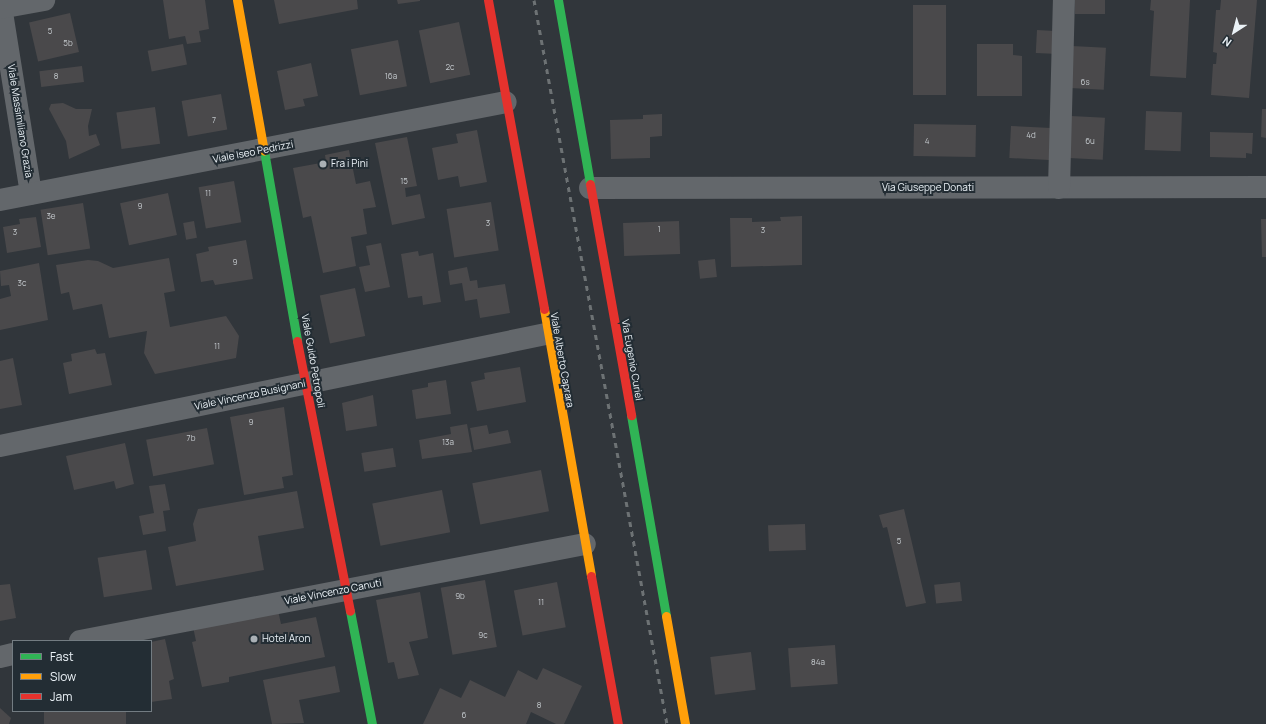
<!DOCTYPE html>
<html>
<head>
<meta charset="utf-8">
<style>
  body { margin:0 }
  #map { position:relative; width:1266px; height:724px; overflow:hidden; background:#31363b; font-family:Manrope,sans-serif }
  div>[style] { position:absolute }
  .building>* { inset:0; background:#4a494b; transform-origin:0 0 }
  .street>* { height:22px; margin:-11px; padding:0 11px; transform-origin:11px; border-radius:11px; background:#63676b }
  .fast>* { height:9px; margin:-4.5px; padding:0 4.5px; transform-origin:4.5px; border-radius:4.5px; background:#30b455 }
  .slow>* { height:9px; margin:-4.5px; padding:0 4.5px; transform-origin:4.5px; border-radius:4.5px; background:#ff9f0a }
  .jam>* { height:9px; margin:-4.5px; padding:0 4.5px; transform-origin:4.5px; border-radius:4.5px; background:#e5322d }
  .rail>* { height:3px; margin-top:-1.5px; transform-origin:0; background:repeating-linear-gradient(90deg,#6d7274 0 5px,transparent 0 10px) }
  .dots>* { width:11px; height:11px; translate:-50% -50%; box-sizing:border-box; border:2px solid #232d34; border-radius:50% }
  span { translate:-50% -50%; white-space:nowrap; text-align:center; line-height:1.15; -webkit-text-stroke:4px #232d34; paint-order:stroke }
  .number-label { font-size:8px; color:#c3c8cc }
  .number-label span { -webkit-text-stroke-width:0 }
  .street-label { font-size:10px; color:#ebf2f7 }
  .poi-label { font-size:10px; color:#ebf2f7 }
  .left { translate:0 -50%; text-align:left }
  .legend { position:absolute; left:12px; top:640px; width:140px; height:72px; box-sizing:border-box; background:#232d34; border:1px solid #737c82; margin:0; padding:5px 7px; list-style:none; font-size:12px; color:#ebf2f7 }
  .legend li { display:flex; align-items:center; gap:8px; height:20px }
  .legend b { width:20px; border:1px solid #737c82 }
  .north { position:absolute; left:1214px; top:12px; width:40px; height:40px; -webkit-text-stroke:3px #232d34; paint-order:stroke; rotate:216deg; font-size:11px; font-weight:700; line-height:16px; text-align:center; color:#ebf2f7 }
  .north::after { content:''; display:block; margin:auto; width:14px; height:18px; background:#ebf2f7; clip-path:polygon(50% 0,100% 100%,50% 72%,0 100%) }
</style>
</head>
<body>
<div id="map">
  <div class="building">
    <i style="clip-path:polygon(163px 0,205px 0,209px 29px,199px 31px,201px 42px,187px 44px,185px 36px,169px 39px)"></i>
    <i style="clip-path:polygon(274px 0,357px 0,358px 9px,279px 24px)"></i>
    <i style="clip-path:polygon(397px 0,420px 0,420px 1px,398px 4px)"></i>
    <i style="left:1075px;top:0;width:30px;height:14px"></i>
    <i style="clip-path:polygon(1151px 0,1190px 0,1186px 78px,1150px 76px,1154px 11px,1150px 10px)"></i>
    <i style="clip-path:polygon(1221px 0,1257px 0,1249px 98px,1211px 95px,1213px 64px,1216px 64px,1217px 53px,1213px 52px,1216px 10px,1220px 10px)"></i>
    <i style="left:913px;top:5px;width:33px;height:90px"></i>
    <i style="left:70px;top:13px;width:40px;height:42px;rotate:77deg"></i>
    <i style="left:459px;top:22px;width:54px;height:41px;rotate:78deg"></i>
    <i style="left:1037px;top:30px;width:22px;height:23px;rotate:3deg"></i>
    <i style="left:398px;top:40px;width:47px;height:48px;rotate:79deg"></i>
    <i style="left:183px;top:44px;width:21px;height:36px;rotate:79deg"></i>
    <i style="clip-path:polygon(977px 44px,1013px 44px,1013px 55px,1022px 56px,1022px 96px,977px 96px)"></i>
    <i style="left:1072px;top:46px;width:34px;height:42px;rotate:3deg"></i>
    <i style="clip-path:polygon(311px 63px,318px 96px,303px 99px,305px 106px,285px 110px,277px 71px)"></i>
    <i style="left:82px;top:66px;width:16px;height:43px;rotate:83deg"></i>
    <i style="left:221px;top:94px;width:36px;height:40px;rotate:80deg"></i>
    <i style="clip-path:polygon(63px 103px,76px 109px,92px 109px,88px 126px,89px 136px,96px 134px,100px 145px,69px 159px,66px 141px,49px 109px,51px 104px)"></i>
    <i style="left:155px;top:107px;width:37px;height:39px;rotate:82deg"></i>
    <i style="clip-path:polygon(1262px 109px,1266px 109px,1266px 138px,1261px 137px)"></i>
    <i style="left:1146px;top:111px;width:36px;height:39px;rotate:2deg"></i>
    <i style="clip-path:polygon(662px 114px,662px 136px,650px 137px,650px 158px,611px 159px,610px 120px,643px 119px,643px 115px)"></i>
    <i style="left:1071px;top:116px;width:34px;height:42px;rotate:3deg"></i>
    <i style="left:914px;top:124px;width:62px;height:32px;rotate:1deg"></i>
    <i style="left:1011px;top:126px;width:40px;height:32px;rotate:3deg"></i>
    <i style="clip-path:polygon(477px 130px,487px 182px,460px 187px,458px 176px,438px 180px,432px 148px,458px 143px,456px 134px)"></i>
    <i style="clip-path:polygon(1210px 132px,1253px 133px,1252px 154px,1246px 153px,1246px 158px,1210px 157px)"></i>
    <i style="clip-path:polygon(407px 137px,417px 186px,405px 188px,406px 197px,420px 194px,425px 218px,392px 225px,375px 143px)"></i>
    <i style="clip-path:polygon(349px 150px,356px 184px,370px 181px,376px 207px,363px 209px,367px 234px,351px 237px,356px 266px,323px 273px,311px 216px,303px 218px,293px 168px,326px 162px,325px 155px)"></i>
    <i style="left:234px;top:181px;width:42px;height:36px;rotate:80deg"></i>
    <i style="left:168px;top:193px;width:43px;height:49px;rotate:78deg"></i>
    <i style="left:491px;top:202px;width:49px;height:45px;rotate:81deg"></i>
    <i style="left:83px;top:203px;width:46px;height:43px;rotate:81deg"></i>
    <i style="clip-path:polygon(802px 216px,802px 265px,731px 267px,730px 218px,752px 218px,752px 222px,781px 221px,780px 217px)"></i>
    <i style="clip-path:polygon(36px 217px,41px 247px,7px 253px,3px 227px,20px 224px,19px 219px)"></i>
    <i style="clip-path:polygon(1261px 219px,1266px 219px,1266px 257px,1262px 257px)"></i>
    <i style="left:194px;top:221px;width:17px;height:11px;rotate:80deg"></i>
    <i style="left:679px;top:221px;width:33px;height:56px;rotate:88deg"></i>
    <i style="clip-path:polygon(246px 240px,253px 279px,215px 285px,213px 280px,201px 282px,196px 254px,209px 251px,208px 247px)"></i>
    <i style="clip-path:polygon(381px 243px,390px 287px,365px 292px,359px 267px,370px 265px,366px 246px)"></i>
    <i style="clip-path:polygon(418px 251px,419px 256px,433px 253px,441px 302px,423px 305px,422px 296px,408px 298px,401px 254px)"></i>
    <i style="clip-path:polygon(169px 258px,175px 291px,164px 293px,170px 327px,226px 316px,239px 336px,236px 358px,155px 374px,144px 353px,147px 331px,109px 338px,102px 304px,73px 310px,69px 292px,61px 294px,56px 265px,88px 260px,98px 261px,113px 268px)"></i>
    <i style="left:715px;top:259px;width:18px;height:17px;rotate:84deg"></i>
    <i style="clip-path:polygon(39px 263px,48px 320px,0 330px,0 299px,11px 296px,9px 285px,1px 286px,0 271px)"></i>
    <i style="clip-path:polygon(467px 267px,470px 281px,477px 280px,478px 288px,505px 284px,510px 313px,480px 318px,477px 299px,465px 301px,462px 283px,450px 285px,448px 271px)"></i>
    <i style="left:355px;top:288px;width:49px;height:36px;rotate:78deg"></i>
    <i style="clip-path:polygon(95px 349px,97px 354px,105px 353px,112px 385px,69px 394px,63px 363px,72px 361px,71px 354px)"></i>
    <i style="clip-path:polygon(13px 358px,22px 405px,0 409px,0 361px)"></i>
    <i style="clip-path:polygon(520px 367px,526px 402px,477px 411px,471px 382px,485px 379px,484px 373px)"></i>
    <i style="clip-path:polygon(446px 380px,451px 414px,416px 419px,412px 390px,428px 387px,428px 383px)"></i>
    <i style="clip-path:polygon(373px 395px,377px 426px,346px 431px,342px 403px)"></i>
    <i style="clip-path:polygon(284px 407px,293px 475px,282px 477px,284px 488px,244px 495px,230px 417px)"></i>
    <i style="clip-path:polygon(467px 424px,472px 452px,422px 459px,419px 440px,451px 434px,450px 427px)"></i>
    <i style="clip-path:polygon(487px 425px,489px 434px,508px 430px,511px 443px,474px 450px,470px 428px)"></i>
    <i style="left:207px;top:428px;width:37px;height:62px;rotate:79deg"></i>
    <i style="clip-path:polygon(125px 443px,134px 484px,116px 489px,114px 481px,74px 490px,66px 456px)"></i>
    <i style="left:393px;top:448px;width:19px;height:32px;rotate:81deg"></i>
    <i style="left:541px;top:470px;width:42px;height:70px;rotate:79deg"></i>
    <i style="clip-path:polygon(165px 484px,170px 510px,163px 511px,166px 531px,143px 535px,139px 516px,154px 513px,149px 486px)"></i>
    <i style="left:442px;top:490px;width:43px;height:71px;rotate:79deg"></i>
    <i style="clip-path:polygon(297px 491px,304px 528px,258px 536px,264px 570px,176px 586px,168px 547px,196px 541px,193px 524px,198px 509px)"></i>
    <i style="clip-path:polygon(904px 509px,926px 603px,906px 607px,887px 527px,883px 528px,879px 515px)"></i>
    <i style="left:805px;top:524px;width:26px;height:37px;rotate:88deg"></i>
    <i style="left:146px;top:550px;width:40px;height:49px;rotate:81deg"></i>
    <i style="left:485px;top:580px;width:68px;height:45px;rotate:80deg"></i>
    <i style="left:557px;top:582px;width:46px;height:44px;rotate:79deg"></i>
    <i style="left:960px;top:582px;width:19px;height:26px;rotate:84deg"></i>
    <i style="clip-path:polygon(10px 584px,16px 618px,0 621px,0 585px)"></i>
    <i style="clip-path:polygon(420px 592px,428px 638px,409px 642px,419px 675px,398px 679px,394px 662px,388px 663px,376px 600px)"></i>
    <i style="clip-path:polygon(278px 610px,281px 624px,316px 617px,325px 657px,229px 677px,229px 682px,202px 687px,192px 642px,196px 641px,193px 627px)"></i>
    <i style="clip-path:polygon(165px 639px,174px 679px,169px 681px,172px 699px,151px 702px,151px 642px)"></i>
    <i style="left:835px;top:645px;width:39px;height:47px;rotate:86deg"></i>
    <i style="left:751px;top:652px;width:38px;height:41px;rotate:83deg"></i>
    <i style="clip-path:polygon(335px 666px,340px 692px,299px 700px,304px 723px,272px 724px,263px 680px)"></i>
    <i style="clip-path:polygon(543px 668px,582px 686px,564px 724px,556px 724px,531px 712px,526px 724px,423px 724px,440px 688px,461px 698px,470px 680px,505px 697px,518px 670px,537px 680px)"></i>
    <i style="clip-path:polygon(0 708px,11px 718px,9px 724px,0 724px)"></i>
    <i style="left:44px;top:711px;width:82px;height:13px"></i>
  </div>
  <div class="street">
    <i style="left:0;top:0;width:196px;rotate:80.9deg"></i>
    <i style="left:0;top:8px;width:45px;rotate:-10.3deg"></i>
    <i style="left:590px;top:188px;width:676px;rotate:-0.08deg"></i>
    <i style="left:1059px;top:188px;width:188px;rotate:-88.5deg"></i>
    <i style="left:0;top:200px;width:515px;rotate:-10.96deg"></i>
    <i style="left:0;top:446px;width:557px;rotate:-11.59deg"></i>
    <i style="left:80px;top:641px;width:514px;rotate:-10.87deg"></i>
    <i style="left:0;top:657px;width:13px;rotate:-13deg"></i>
  </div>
  <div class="fast">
    <i style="left:558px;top:0;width:187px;rotate:80.1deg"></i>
    <i style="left:264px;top:151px;width:193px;rotate:80.1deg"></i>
    <i style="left:631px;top:415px;width:204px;rotate:80.1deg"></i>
    <i style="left:350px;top:611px;width:115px;rotate:79deg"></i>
  </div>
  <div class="slow">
    <i style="left:237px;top:0;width:153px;rotate:79.9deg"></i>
    <i style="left:544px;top:309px;width:271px;rotate:80deg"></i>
    <i style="left:666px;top:616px;width:110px;rotate:80deg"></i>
  </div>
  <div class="jam">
    <i style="left:488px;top:0;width:314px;rotate:79.7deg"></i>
    <i style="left:590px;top:184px;width:235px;rotate:79.9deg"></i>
    <i style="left:297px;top:341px;width:275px;rotate:78.9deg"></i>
    <i style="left:591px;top:576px;width:150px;rotate:79.7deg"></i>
  </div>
  <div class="rail">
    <i style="left:534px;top:0;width:736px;rotate:79.59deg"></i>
  </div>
  <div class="dots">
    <i style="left:323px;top:164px;background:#aab0b5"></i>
    <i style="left:254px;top:639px;background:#aab0b5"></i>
  </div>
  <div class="number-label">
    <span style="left:50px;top:31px">5</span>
    <span style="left:68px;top:43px">5b</span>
    <span style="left:450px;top:67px">2c</span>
    <span style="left:56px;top:76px">8</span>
    <span style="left:391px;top:76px">16a</span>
    <span style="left:1085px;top:82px">6s</span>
    <span style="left:214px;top:120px">7</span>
    <span style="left:1031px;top:135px">4d</span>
    <span style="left:927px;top:141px">4</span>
    <span style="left:1090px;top:141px">6u</span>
    <span style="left:404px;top:181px">15</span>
    <span style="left:208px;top:193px">11</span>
    <span style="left:140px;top:206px">9</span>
    <span style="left:51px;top:216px">3e</span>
    <span style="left:488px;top:223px">3</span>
    <span style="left:659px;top:229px">1</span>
    <span style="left:763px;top:230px">3</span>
    <span style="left:15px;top:232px">3</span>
    <span style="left:235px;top:262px">9</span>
    <span style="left:22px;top:283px">3c</span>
    <span style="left:217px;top:346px">11</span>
    <span style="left:251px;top:422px">9</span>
    <span style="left:191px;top:438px">7b</span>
    <span style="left:448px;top:442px">13a</span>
    <span style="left:899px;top:541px">5</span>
    <span style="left:460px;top:596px">9b</span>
    <span style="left:541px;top:602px">11</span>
    <span style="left:483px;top:635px">9c</span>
    <span style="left:818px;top:662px">84a</span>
    <span style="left:539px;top:705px">8</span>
    <span style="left:464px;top:715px">6</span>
  </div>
  <div class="street-label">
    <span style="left:20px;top:121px;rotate:81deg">Viale Massimiliano Grazia</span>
    <span style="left:253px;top:152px;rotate:-11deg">Viale Iseo Pedrizzi</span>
    <span style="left:928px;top:188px">Via Giuseppe Donati</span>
    <span style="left:562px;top:360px;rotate:80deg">Viale Alberto Caprara</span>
    <span style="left:632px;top:360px;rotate:80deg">Via Eugenio Curiel</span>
    <span style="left:313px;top:361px;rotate:80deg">Viale Guido Petropoli</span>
    <span style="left:250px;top:395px;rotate:-12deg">Viale Vincenzo Busignani</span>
    <span style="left:333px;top:592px;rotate:-11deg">Viale Vincenzo Canuti</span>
  </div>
  <div class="poi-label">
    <span class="left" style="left:331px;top:164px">Fra i Pini</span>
    <span class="left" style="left:262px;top:639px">Hotel Aron</span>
  </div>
  <ul class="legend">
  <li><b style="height:5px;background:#30b455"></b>Fast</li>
  <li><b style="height:5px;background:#ff9f0a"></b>Slow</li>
  <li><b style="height:5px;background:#e5322d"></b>Jam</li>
  </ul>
  <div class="north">N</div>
</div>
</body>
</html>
